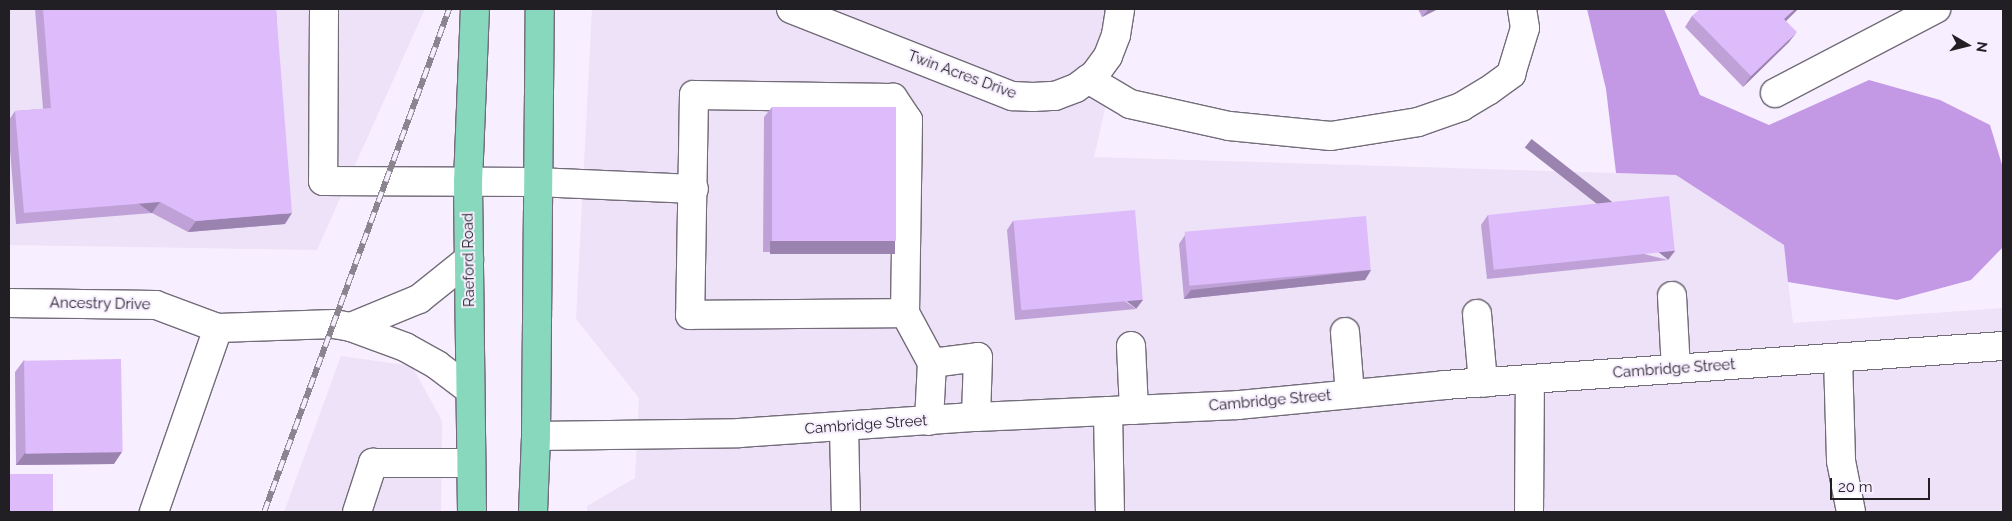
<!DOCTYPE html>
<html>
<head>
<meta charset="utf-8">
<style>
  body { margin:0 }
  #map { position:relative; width:2012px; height:521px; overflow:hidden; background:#f7efff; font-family:Raleway,sans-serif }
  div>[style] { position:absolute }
  .built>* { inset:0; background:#ede2f8 }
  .forest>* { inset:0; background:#c398e5 }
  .roads { filter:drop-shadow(1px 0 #736c79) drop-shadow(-1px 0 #736c79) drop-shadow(0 1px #736c79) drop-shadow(0 -1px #736c79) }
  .minor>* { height:28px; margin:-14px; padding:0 14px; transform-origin:14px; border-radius:14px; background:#fff }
  .major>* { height:28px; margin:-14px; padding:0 14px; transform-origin:14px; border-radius:14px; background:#88d8be }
  .rail>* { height:5.5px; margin-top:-2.75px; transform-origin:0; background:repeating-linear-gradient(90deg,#f7efff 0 11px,#8a858f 0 22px); box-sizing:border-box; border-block:1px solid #8a858f }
  .wall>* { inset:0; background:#bfa1d8 }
  .shaded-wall>* { inset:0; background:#9b83b0; transform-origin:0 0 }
  .building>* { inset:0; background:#debbfb; transform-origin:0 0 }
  span { translate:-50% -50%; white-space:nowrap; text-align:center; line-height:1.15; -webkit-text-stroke:4px #f7efff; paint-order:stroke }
  .street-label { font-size:15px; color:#221f24 }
  .frame { position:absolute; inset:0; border:10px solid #221f24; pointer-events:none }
  .north { position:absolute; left:1942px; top:20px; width:50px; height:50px; -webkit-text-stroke:4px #f7efff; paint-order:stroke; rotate:98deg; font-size:14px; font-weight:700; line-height:20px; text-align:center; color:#221f24 }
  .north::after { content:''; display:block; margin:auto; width:18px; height:22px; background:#221f24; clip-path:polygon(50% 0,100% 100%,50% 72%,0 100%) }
  .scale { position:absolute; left:1830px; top:478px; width:100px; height:22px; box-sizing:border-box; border:2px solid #221f24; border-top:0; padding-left:6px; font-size:15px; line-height:18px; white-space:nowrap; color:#221f24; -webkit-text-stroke:4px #f7efff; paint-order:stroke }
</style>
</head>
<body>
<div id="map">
  <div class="built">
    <i style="clip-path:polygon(9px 9px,425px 9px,317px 250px,9px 245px)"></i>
    <i style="clip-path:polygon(592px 9px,1128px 9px,1094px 157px,1676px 175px,1784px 245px,1793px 323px,2003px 308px,2003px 512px,587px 512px,587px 506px,635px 478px,639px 398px,576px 319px)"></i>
    <i style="clip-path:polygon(341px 356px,412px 366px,442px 421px,441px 512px,284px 512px)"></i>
  </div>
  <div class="forest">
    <i style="clip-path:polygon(1587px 9px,1664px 9px,1700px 95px,1769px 125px,1869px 80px,1940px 100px,1990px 125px,2003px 168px,2003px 247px,1971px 280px,1897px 300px,1788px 282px,1784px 245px,1676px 175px,1616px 173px,1606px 89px)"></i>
  </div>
  <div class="roads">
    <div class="minor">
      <i style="left:324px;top:9px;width:172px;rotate:90.3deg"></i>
      <i style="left:323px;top:181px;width:213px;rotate:0.3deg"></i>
      <i style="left:536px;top:182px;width:158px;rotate:2.5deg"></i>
      <i style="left:791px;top:9px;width:238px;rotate:21.5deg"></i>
      <i style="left:1012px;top:96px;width:21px;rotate:3deg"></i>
      <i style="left:1033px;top:97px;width:22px;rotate:-3deg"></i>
      <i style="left:1055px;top:96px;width:22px;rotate:-21deg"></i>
      <i style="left:1076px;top:88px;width:24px;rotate:-36deg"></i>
      <i style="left:1095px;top:74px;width:22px;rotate:-54deg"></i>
      <i style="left:1108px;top:56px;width:22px;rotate:-69deg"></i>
      <i style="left:1116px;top:35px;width:26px;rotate:-81deg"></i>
      <i style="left:1088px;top:79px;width:49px;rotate:30.8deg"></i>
      <i style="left:1130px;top:104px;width:101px;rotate:12.5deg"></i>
      <i style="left:1229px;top:126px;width:102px;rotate:5.6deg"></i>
      <i style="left:1331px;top:136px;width:88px;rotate:-9.1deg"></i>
      <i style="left:1418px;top:122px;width:46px;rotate:-19.2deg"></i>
      <i style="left:1461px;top:107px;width:31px;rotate:-31deg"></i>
      <i style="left:1488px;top:91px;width:29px;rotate:-36deg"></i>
      <i style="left:1511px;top:74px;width:48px;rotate:-73.1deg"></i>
      <i style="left:1525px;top:28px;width:19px;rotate:-99deg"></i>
      <i style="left:1775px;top:93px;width:182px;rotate:-27.6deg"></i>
      <i style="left:1672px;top:296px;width:73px;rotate:86.9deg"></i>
      <i style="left:9px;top:303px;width:147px;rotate:0.8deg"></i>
      <i style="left:156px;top:305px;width:66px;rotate:20.4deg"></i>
      <i style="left:218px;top:328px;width:195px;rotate:109.2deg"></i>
      <i style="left:905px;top:313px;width:193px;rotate:-89.1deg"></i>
      <i style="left:908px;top:120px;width:27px;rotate:-124deg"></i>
      <i style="left:893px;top:98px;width:199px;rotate:-179.1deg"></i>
      <i style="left:694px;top:95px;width:220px;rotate:91deg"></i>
      <i style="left:690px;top:315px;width:215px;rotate:-0.5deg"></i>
      <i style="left:905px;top:313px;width:57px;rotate:61.6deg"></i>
      <i style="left:932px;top:363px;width:58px;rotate:93deg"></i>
      <i style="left:1477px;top:314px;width:69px;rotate:85deg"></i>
      <i style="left:351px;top:327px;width:74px;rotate:-22.4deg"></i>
      <i style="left:419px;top:299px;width:64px;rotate:-38.7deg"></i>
      <i style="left:218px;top:328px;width:116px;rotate:-2deg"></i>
      <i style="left:334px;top:324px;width:17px;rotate:10deg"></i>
      <i style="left:351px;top:327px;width:58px;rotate:20.3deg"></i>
      <i style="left:405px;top:347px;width:37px;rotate:29deg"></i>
      <i style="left:437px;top:365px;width:41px;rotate:37.1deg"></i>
      <i style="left:1345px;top:332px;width:62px;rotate:85.4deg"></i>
      <i style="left:1131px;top:346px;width:64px;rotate:87.3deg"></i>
      <i style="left:1838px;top:358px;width:103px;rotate:88.3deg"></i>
      <i style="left:1841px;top:461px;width:52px;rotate:78.9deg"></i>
      <i style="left:932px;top:363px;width:46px;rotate:-7.4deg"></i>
      <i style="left:978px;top:357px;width:60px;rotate:91.9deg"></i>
      <i style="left:1108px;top:411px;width:101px;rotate:88.9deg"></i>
      <i style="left:844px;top:427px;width:85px;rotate:88.7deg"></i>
      <i style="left:536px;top:436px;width:203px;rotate:-0.8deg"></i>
      <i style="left:739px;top:433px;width:238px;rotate:-3.9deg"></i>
      <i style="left:976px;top:417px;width:262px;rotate:-2.6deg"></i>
      <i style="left:1238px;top:405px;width:207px;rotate:-5.5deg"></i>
      <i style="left:1444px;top:385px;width:560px;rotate:-3.99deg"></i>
      <i style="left:357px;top:512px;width:52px;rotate:-71.9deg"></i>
      <i style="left:373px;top:463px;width:98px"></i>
      <i style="left:1529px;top:512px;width:133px;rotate:-89.6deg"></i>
    </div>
    <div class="major">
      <i style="left:472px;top:512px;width:330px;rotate:-90.7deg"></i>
      <i style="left:468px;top:182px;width:173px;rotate:-87.7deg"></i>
      <i style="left:533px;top:512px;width:76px;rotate:-87.7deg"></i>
      <i style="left:536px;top:436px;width:427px;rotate:-89.5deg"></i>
    </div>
  </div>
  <div class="rail">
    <i style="left:264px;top:512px;width:536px;rotate:-69.81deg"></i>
  </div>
  <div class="wall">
    <i style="clip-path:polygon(35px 9px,276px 9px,285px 224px,188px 232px,152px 213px,16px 224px,9px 137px,9px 120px,15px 111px,43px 109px)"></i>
    <i style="clip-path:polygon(1418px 9px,1438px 9px,1422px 17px)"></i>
    <i style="clip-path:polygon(1798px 9px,1786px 21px,1789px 42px,1743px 87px,1685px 27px,1692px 16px)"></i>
    <i style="clip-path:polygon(772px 107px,895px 242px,888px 253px,763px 252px,764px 117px)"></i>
    <i style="clip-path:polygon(1488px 215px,1668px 260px,1487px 279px,1481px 225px)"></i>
    <i style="clip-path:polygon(1013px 221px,1136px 309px,1015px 320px,1007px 230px)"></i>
    <i style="clip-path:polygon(1185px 235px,1371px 270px,1365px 280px,1184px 299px,1179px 244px)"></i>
    <i style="clip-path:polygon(24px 360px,114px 464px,16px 465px,15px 372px)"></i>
  </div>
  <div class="shaded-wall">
    <i style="clip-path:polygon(1429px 9px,1438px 9px,1422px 17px)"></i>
    <i style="clip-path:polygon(1795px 9px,1798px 9px,1777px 30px,1784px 19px)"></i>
    <i style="clip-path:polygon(1797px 32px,1789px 42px,1743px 87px,1751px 76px)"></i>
    <i style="left:160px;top:202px;width:14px;height:136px;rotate:126deg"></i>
    <i style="clip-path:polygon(292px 213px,285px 224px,188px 232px,196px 221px)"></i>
    <i style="left:770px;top:241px;width:125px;height:13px"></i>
    <i style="left:1675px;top:251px;width:11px;height:182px;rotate:128deg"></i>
    <i style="clip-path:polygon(1371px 270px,1365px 280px,1184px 299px,1191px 290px)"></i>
    <i style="left:1143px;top:300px;width:11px;height:122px;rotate:128deg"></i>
    <i style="clip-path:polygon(122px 452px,114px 464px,16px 465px,25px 453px)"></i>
  </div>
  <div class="building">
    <i style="clip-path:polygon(43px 9px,276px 9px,292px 213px,196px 221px,160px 202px,24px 213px,15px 111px,51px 108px)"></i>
    <i style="clip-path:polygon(1700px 9px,1795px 9px,1784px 19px,1797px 32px,1751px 76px,1692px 16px)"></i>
    <i style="left:772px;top:107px;width:124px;height:134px"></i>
    <i style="left:1669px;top:196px;width:55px;height:182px;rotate:84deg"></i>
    <i style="left:1135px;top:210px;width:90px;height:122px;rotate:85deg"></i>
    <i style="left:1366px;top:216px;width:54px;height:182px;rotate:85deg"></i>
    <i style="left:121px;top:359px;width:93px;height:97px;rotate:89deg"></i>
    <i style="left:9px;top:474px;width:44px;height:38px"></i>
  </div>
  <div class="street-label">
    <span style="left:962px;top:75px;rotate:20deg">Twin Acres Drive</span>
    <span style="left:469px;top:260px;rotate:-91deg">Raeford Road</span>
    <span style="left:100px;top:304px;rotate:1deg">Ancestry Drive</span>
    <span style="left:1674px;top:369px;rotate:-4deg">Cambridge Street</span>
    <span style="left:1270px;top:401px;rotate:-5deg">Cambridge Street</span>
    <span style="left:866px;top:425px;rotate:-4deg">Cambridge Street</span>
  </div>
  <div class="frame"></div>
  <div class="north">N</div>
  <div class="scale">20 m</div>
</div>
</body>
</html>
